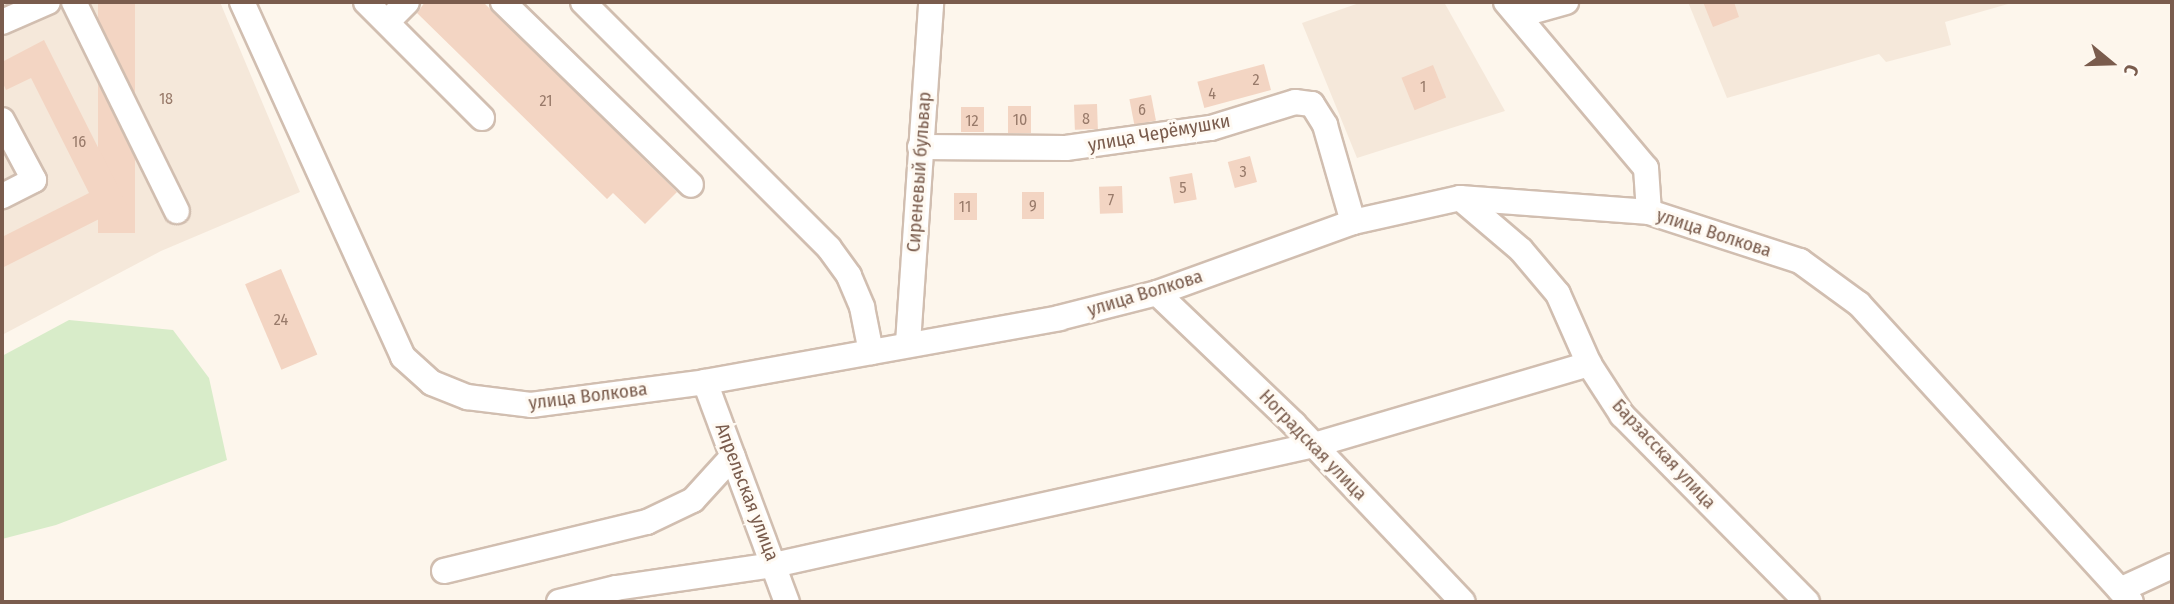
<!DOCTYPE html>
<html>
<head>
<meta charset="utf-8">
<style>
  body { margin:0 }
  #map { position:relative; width:2174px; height:604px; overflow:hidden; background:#fdf6ec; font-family:"Fira Sans Condensed",sans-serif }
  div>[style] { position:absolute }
  .residential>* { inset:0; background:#f5e8da }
  .green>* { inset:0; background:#d8ecc9 }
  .building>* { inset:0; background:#f3d5c3; transform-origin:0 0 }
  .roads { filter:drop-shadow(2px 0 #d1beb0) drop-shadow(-2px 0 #d1beb0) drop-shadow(0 2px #d1beb0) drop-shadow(0 -2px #d1beb0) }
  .minor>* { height:24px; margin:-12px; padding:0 12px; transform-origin:12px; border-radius:12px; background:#fff }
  span { translate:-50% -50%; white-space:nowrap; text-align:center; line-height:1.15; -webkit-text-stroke:6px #fffaf3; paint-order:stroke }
  .number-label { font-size:16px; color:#987a6a }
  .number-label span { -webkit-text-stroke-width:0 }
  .street-label { font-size:19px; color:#7a5c4d }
  .frame { position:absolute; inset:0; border:4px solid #7a5c4d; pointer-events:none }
  .north { position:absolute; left:2076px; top:28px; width:70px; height:70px; -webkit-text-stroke:5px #fffaf3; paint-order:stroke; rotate:109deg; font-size:19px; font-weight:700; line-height:28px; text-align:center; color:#7a5c4d }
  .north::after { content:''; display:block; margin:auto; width:24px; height:32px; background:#7a5c4d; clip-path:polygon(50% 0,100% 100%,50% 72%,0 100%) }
</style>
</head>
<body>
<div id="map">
  <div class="residential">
    <i style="clip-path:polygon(2px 2px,220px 2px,300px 192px,161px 251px,2px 335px)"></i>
    <i style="clip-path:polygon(1362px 2px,1444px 2px,1505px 111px,1357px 158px,1302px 23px)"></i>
    <i style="clip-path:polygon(1688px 2px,2015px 2px,1945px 22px,1951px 45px,1886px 62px,1879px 54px,1727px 98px)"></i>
  </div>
  <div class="green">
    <i style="clip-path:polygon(69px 320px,173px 330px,209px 378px,227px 460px,56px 525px,2px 539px,2px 356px)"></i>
  </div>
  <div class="building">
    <i style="left:98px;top:2px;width:37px;height:231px"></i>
    <i style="clip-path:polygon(425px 2px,483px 2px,677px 192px,645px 224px,613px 193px,607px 199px,417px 13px)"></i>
    <i style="clip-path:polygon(1703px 2px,1734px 2px,1739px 17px,1713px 27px)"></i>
    <i style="clip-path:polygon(44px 40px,127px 205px,2px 268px,2px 237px,89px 193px,31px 78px,6px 90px,2px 81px,2px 62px)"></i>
    <i style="left:1264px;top:64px;width:27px;height:69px;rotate:75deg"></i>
    <i style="left:1433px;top:65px;width:35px;height:34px;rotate:68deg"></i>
    <i style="left:1151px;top:95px;width:26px;height:22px;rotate:79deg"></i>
    <i style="left:1097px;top:104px;width:25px;height:23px;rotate:88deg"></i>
    <i style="left:1008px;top:106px;width:23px;height:27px"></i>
    <i style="left:961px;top:107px;width:23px;height:25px"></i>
    <i style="left:1250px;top:156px;width:27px;height:23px;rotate:75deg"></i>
    <i style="left:1192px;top:173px;width:27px;height:23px;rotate:80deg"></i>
    <i style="left:1122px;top:186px;width:27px;height:23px;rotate:88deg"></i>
    <i style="left:1022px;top:192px;width:22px;height:27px"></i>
    <i style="left:954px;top:193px;width:23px;height:27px"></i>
    <i style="left:281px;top:269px;width:93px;height:39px;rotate:67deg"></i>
  </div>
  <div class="roads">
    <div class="minor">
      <i style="left:74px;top:2px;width:233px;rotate:63.8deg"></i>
      <i style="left:242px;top:2px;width:390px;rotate:65.6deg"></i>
      <i style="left:403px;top:357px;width:39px;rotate:42deg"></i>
      <i style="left:432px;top:383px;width:38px;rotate:22deg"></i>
      <i style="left:467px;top:397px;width:64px;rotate:7.1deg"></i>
      <i style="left:531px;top:405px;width:176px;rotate:-7.5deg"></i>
      <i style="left:705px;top:382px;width:360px;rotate:-10.2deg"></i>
      <i style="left:1059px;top:318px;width:101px;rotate:-14.3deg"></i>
      <i style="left:1157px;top:293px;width:208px;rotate:-19.9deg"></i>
      <i style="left:1353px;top:222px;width:110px;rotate:-12.6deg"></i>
      <i style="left:1460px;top:198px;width:190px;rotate:4.2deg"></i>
      <i style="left:1649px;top:212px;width:159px;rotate:18deg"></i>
      <i style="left:1800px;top:261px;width:73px;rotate:36.1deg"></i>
      <i style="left:1859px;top:304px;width:403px;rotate:47.6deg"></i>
      <i style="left:366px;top:2px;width:164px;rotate:45deg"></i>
      <i style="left:503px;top:2px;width:262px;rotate:44.2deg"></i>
      <i style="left:583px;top:2px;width:348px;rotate:45deg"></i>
      <i style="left:829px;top:248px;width:34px;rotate:54deg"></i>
      <i style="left:849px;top:276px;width:34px;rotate:67deg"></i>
      <i style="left:862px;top:307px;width:46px;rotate:78.7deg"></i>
      <i style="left:1506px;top:2px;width:217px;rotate:49.9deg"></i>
      <i style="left:1646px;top:168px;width:44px;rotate:86.1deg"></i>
      <i style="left:1520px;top:15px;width:48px;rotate:-15.8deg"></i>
      <i style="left:2px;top:22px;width:50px;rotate:-23.5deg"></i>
      <i style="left:387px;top:22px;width:28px;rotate:-45deg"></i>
      <i style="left:2px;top:120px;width:68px;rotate:61.9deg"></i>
      <i style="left:34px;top:180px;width:36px;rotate:153deg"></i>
      <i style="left:920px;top:147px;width:146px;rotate:0.4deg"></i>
      <i style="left:1066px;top:148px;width:146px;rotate:-7.9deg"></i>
      <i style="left:1211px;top:128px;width:88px;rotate:-17.2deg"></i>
      <i style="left:1295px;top:102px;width:17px;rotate:7deg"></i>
      <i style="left:1312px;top:104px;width:25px;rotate:58deg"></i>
      <i style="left:1325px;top:125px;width:101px;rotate:73.9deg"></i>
      <i style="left:1460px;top:198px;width:80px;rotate:40.4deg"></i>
      <i style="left:1521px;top:250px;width:57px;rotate:49.9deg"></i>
      <i style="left:1558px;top:294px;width:77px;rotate:66.1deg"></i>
      <i style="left:1589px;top:364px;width:61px;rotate:57.1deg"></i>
      <i style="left:1622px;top:415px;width:263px;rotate:45.3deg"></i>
      <i style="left:1157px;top:293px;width:190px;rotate:43.7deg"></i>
      <i style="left:1294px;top:424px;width:245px;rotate:46.5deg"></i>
      <i style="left:908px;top:343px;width:342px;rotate:-86.1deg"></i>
      <i style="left:705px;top:382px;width:235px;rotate:69.6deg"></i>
      <i style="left:444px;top:571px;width:209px;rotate:-13.6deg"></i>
      <i style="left:647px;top:522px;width:51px;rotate:-25.6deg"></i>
      <i style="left:693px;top:500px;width:59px;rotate:-47.7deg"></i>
      <i style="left:2120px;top:590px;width:57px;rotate:-24.8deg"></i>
      <i style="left:559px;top:602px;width:59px;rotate:-13.8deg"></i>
      <i style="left:616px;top:588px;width:160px;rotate:-8.3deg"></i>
      <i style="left:774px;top:565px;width:553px;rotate:-12.53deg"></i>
      <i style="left:1314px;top:445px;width:287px;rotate:-16.4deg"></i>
    </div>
  </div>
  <div class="number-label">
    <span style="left:1256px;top:80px">2</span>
    <span style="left:1423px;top:87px">1</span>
    <span style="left:1212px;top:94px">4</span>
    <span style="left:166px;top:99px">18</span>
    <span style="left:546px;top:101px">21</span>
    <span style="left:1142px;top:110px">6</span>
    <span style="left:1086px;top:119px">8</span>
    <span style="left:1020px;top:120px">10</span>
    <span style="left:972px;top:121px">12</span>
    <span style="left:79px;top:142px">16</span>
    <span style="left:1243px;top:172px">3</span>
    <span style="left:1183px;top:188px">5</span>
    <span style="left:1111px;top:200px">7</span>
    <span style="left:1033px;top:206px">9</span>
    <span style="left:965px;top:207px">11</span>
    <span style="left:281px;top:320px">24</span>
  </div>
  <div class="street-label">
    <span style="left:1159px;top:133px;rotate:-10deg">улица Черёмушки</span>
    <span style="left:919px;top:172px;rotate:-86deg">Сиреневый бульвар</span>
    <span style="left:1714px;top:233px;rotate:18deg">улица Волкова</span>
    <span style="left:1145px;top:293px;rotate:-17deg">улица Волкова</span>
    <span style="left:588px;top:396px;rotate:-7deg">улица Волкова</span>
    <span style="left:1313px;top:445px;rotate:46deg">Ноградская улица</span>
    <span style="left:1664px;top:454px;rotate:47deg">Барзасская улица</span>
    <span style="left:747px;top:492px;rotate:69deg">Апрельская улица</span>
  </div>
  <div class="frame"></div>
  <div class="north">С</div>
</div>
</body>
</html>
